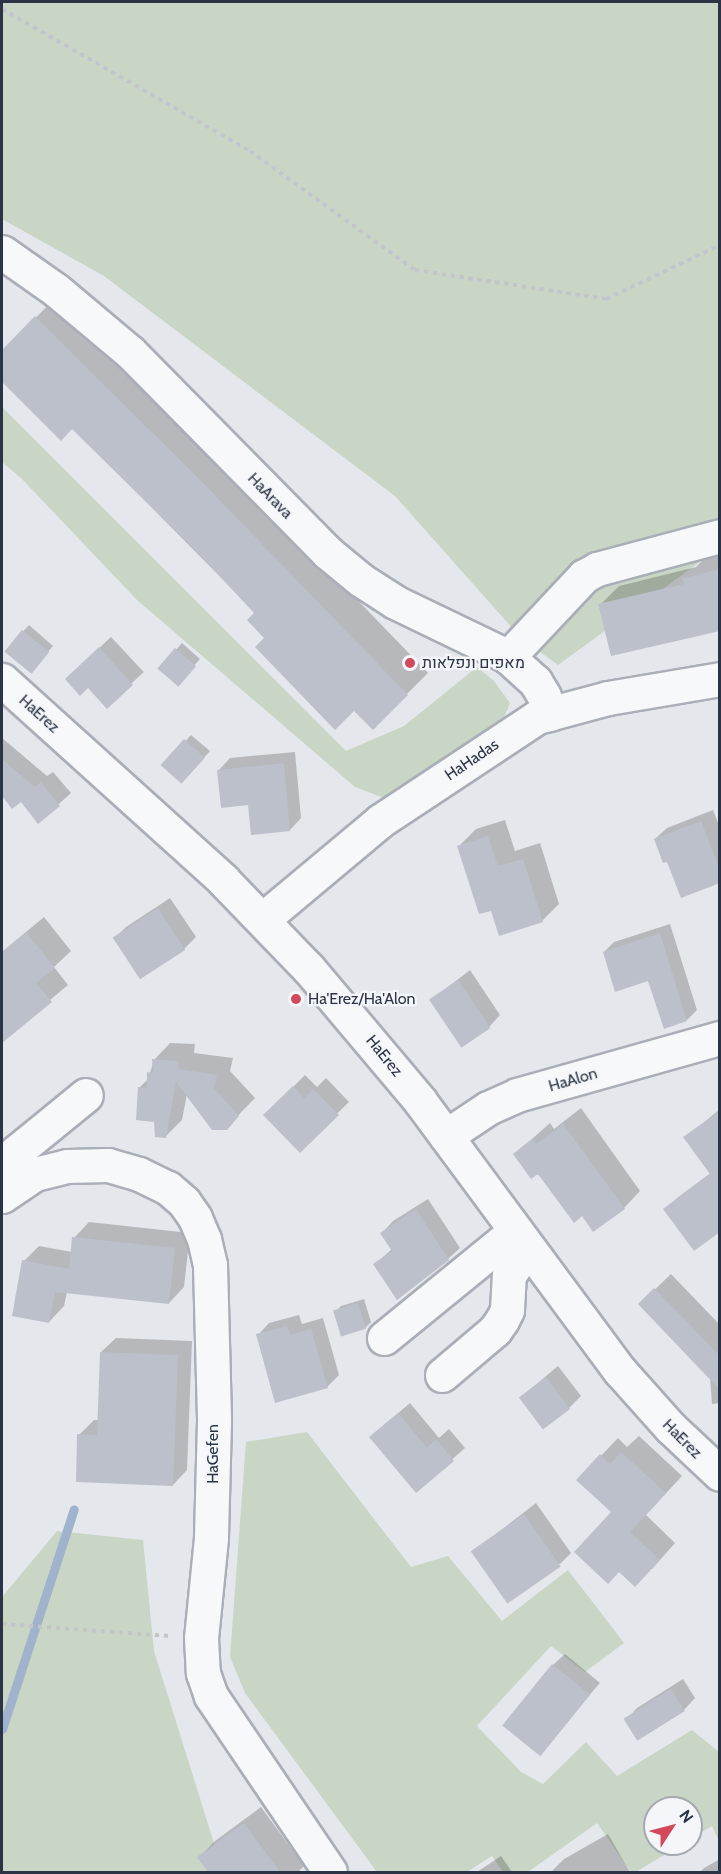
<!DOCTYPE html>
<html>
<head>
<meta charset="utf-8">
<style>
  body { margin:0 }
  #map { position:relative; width:721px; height:1874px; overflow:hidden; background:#e4e7ec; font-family:Cabin,Heebo,sans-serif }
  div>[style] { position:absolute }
  .green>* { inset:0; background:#c9d6c5 }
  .shadow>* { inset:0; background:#0003; transform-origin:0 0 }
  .stream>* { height:9px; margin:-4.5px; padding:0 4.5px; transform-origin:4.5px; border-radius:4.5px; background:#9fb4cc }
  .building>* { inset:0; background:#bbc0ca; transform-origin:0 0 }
  .path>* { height:4px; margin-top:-2px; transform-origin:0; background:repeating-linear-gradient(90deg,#c2c5cb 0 4.5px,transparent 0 9px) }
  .roads { filter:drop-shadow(2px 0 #a9aeb7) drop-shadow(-2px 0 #a9aeb7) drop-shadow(0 2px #a9aeb7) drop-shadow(0 -2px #a9aeb7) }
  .minor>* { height:33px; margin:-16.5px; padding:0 16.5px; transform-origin:16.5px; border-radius:16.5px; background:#f7f8fa }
  .dots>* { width:16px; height:16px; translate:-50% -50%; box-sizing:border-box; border:3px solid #f4f6f9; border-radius:50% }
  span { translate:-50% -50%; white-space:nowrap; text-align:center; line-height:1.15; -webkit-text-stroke:4.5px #f4f6f9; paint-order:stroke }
  .street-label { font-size:16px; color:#2b3445 }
  .poi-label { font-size:16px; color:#2b3445 }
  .left { translate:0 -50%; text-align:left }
  .frame { position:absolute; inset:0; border:3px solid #2b3445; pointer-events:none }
  .north { position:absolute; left:643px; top:1796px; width:60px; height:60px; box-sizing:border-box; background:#f4f6f9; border:2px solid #a4a8b1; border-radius:50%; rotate:54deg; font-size:16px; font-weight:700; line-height:24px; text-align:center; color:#2b3445 }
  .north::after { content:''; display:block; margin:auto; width:21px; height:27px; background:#d1495b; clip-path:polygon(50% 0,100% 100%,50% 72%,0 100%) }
</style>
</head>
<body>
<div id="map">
  <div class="green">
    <i style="clip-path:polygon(2px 2px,719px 2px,719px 548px,558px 665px,522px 639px,395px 496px,104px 276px,2px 219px)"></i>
    <i style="clip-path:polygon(2px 407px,346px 751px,404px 726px,477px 667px,494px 681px,510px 703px,503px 720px,384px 798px,355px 787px,137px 600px,22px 479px,2px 462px)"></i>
    <i style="clip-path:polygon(307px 1432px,411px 1567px,448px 1556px,502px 1621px,568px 1570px,624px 1643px,585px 1672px,551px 1646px,477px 1726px,521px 1772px,543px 1784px,586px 1742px,617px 1776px,692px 1730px,719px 1752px,719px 1841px,712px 1826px,691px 1838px,691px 1808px,655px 1808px,655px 1844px,682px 1844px,636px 1872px,631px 1872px,597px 1823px,528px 1872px,503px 1872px,492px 1856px,467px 1872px,377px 1872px,245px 1693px,230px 1657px,246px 1442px)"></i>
    <i style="clip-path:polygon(57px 1531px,143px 1540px,154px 1651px,223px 1872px,2px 1872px,2px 1597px)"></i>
  </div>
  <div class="shadow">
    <i style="clip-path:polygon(57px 296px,228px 466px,428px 673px,373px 728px,354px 709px,266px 638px,256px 613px,72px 427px,61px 439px,2px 380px,2px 352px)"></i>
    <i style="clip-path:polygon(720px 556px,720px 629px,600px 605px,619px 586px,696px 567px,703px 560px)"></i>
    <i style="clip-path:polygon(29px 625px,53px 646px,36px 666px,5px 651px)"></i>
    <i style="left:111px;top:637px;width:48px;height:45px;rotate:47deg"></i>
    <i style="clip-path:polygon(182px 643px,200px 659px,183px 678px,160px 668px)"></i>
    <i style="clip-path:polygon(191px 735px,210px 751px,187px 777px,163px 766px)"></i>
    <i style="clip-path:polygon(2px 738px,47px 776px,53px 772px,71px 793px,39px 822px,21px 800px,13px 807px,2px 794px)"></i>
    <i style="clip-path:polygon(295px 752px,301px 818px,290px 830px,249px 803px,219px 770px,230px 758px)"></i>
    <i style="clip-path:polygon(713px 810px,720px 828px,720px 881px,667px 860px,655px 839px,667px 828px)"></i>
    <i style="clip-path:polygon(505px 820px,515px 851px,540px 843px,559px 904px,542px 921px,492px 909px,459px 846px,476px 829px)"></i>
    <i style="clip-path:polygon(170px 898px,196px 937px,184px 949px,115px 938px,126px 927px)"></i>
    <i style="clip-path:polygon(44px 917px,71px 951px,54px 967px,68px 985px,7px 1036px,2px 1029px,2px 952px)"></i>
    <i style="clip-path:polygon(670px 924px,697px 1010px,687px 1020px,649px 979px,604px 952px,614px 942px)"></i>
    <i style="clip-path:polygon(470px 970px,500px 1015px,489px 1027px,431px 1000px)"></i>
    <i style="clip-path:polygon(170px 1043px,195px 1044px,194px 1053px,233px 1058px,230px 1071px,255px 1098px,226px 1128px,187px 1094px,182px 1120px,165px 1137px,139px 1088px,148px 1079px,154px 1060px)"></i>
    <i style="clip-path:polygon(305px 1075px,317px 1087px,326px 1078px,349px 1102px,300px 1150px,265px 1115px)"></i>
    <i style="clip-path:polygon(581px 1108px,640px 1191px,624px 1208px,582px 1214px,515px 1154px,550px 1123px,554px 1129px)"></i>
    <i style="clip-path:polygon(720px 1109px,720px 1155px,685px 1138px)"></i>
    <i style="clip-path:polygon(720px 1166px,720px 1230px,665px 1209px,677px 1198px)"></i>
    <i style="clip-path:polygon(428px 1199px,460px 1248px,448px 1259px,375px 1264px,392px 1249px,382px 1233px,393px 1221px)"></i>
    <i style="clip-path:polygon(89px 1222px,190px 1233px,184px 1287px,169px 1303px,67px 1292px,64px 1306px,49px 1322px,24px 1261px,39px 1246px,72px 1252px,74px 1238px)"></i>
    <i style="clip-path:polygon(671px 1274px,720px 1325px,720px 1403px,712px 1404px,710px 1377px,640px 1304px)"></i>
    <i style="clip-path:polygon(364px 1299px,371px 1322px,365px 1328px,335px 1312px,341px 1306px)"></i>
    <i style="clip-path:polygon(299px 1315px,302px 1324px,323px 1318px,339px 1375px,327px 1387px,258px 1335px,269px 1323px)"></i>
    <i style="clip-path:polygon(116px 1338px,192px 1341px,187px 1470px,173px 1485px,79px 1435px,94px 1420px,99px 1420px,101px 1352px)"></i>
    <i style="clip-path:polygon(558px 1366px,581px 1396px,569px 1408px,520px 1398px)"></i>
    <i style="clip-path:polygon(410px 1403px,439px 1438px,449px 1429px,465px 1448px,416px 1491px,383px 1426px)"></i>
    <i style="clip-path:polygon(639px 1436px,682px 1476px,646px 1515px,675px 1543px,652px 1569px,613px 1512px,578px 1480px,618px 1438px,627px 1447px)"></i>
    <i style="clip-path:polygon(536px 1503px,571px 1553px,560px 1564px,473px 1552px)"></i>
    <i style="clip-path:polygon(565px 1654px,600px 1683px,539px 1753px,553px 1665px)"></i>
    <i style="clip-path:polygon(683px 1679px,695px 1698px,684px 1710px,626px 1720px,637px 1708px)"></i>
    <i style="clip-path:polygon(261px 1807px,304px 1866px,298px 1872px,210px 1872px,199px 1858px,215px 1841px)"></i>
    <i style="clip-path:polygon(608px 1834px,630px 1872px,551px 1872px,564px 1859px)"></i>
    <i style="clip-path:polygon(501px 1856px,512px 1872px,477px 1872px)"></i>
    <i style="clip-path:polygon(720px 1859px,720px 1872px,700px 1872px,704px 1868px)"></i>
  </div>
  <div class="stream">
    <i style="left:2px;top:1729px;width:231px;rotate:-71.9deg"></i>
  </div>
  <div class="building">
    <i style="clip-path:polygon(35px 316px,207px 487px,408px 695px,373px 730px,354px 711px,335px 730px,255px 647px,264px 638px,247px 620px,254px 613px,200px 555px,72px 429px,61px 441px,2px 382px,2px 350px)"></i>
    <i style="clip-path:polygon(720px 569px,720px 631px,611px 656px,598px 604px,684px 584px,682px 579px)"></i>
    <i style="left:22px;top:630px;width:35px;height:28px;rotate:39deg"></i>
    <i style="clip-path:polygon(99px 647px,133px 685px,107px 709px,88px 688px,80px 696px,65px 679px)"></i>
    <i style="left:175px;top:648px;width:28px;height:27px;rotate:41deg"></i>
    <i style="left:184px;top:739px;width:28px;height:35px;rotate:42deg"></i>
    <i style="clip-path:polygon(2px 759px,35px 787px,41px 782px,60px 806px,38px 824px,21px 802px,12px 809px,2px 796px)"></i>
    <i style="clip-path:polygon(284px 763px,290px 831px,251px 835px,248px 805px,221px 808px,217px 770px)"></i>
    <i style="clip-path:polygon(701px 821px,720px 870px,720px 883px,681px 898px,667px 862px,663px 863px,654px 839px)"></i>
    <i style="clip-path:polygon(488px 836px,498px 866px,523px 859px,543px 922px,499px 936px,491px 911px,479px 914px,457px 846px)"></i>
    <i style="left:158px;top:908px;width:50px;height:54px;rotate:57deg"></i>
    <i style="clip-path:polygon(26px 932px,55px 968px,36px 983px,52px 1002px,2px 1043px,2px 952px)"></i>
    <i style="clip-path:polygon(660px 933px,687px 1021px,664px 1029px,648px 981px,615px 992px,603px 952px)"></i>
    <i style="left:458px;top:980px;width:58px;height:35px;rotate:56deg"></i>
    <i style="clip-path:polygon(152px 1059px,179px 1061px,178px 1069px,217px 1075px,214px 1088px,239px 1116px,227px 1130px,212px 1130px,176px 1082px,166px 1138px,155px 1137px,154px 1122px,136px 1120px,138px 1087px,147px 1088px,147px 1072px,153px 1073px)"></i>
    <i style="clip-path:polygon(293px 1086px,304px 1098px,313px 1089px,339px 1115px,300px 1153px,263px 1115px)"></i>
    <i style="clip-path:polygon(720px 1111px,720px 1232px,694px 1251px,663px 1209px,710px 1174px,683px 1137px)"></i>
    <i style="clip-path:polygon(563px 1124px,625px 1209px,593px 1232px,582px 1216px,574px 1223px,538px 1174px,531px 1179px,513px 1154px,533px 1138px,536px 1144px)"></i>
    <i style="clip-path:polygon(416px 1209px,449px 1260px,397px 1300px,373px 1264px,392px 1251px,380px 1233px)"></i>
    <i style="clip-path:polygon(72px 1237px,175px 1248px,169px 1304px,55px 1292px,49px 1323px,12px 1316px,22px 1260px,69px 1269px)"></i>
    <i style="clip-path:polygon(654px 1288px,720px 1356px,720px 1390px,638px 1304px)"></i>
    <i style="left:358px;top:1303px;width:27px;height:26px;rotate:73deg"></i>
    <i style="clip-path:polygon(287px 1326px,290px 1335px,311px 1329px,328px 1388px,275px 1403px,256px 1334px)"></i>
    <i style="clip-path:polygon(100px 1352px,178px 1355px,173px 1486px,76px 1482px,77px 1434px,97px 1435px)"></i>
    <i style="left:546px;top:1377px;width:40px;height:34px;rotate:53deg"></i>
    <i style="clip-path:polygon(398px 1413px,427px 1448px,436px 1439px,454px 1461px,416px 1493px,369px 1437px)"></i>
    <i style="clip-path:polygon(621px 1452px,666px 1493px,630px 1532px,660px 1560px,635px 1587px,619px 1572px,608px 1584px,574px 1552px,611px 1512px,576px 1480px,600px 1454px,610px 1464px)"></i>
    <i style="left:524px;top:1514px;width:64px;height:65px;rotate:55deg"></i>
    <i style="left:552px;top:1664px;width:49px;height:79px;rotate:39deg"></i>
    <i style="left:671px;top:1689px;width:26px;height:56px;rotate:58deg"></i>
    <i style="clip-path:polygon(244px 1823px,280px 1872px,208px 1872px,197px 1857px)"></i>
  </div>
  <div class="path">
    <i style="left:2px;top:9px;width:286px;rotate:29.8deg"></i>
    <i style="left:250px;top:151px;width:203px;rotate:35.8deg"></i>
    <i style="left:415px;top:270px;width:193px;rotate:8.6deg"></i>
    <i style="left:606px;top:299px;width:126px;rotate:-25.3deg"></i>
    <i style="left:2px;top:1624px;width:169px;rotate:4.1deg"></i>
  </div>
  <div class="roads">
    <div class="minor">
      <i style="left:2px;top:252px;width:66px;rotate:35.1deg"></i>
      <i style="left:56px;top:290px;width:97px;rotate:40deg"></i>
      <i style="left:130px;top:352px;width:281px;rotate:45.4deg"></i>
      <i style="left:327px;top:552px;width:44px;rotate:39.5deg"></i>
      <i style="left:361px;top:580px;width:40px;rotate:32.9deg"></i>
      <i style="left:395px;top:602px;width:124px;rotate:25.7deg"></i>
      <i style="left:507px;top:656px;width:38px;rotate:42deg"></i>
      <i style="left:535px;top:681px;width:17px;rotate:59deg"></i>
      <i style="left:544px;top:696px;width:19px;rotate:74deg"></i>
      <i style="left:508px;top:657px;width:111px;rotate:-46.8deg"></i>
      <i style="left:584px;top:576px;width:15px;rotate:-28deg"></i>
      <i style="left:597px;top:569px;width:127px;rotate:-15deg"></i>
      <i style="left:2px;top:680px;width:298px;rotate:42.1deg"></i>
      <i style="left:223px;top:880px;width:124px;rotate:46deg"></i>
      <i style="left:309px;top:969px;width:172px;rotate:49.9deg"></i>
      <i style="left:420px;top:1101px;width:336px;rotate:53.5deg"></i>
      <i style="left:620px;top:1371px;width:76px;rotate:48.2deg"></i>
      <i style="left:671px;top:1428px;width:67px;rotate:43.2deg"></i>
      <i style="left:263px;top:919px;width:153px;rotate:-39.9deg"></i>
      <i style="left:380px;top:821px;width:188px;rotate:-33.5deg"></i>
      <i style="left:537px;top:717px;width:73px;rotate:-15deg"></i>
      <i style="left:608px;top:698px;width:114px;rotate:-9.6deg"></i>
      <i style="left:446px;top:1136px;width:50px;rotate:-33.7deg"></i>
      <i style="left:488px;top:1108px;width:32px;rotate:-24deg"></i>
      <i style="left:517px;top:1095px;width:211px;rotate:-15.7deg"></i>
      <i style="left:18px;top:1185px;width:18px;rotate:-117deg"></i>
      <i style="left:10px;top:1169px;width:18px;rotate:-71deg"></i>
      <i style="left:16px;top:1152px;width:90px;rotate:-39.2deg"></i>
      <i style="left:2px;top:1196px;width:40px;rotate:-34deg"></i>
      <i style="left:35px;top:1174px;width:33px;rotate:-14deg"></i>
      <i style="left:67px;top:1166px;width:41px;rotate:-1.4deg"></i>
      <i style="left:108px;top:1165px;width:32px;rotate:16deg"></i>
      <i style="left:139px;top:1174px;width:32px;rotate:26deg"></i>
      <i style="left:168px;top:1188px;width:21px;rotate:41deg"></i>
      <i style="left:184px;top:1202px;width:19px;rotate:55deg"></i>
      <i style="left:195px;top:1218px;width:23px;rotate:67deg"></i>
      <i style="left:204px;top:1239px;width:27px;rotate:77deg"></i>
      <i style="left:210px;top:1265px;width:156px;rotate:88.5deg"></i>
      <i style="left:214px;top:1421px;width:117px;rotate:91.5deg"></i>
      <i style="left:211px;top:1538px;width:100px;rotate:95.7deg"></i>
      <i style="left:201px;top:1638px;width:35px;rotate:87deg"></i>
      <i style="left:203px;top:1673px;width:24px;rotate:71deg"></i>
      <i style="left:211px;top:1696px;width:212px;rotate:55.9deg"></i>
      <i style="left:384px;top:1338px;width:169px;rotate:-39.2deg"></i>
      <i style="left:442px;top:1375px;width:70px;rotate:-40.3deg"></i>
      <i style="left:495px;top:1330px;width:12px;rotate:-55deg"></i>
      <i style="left:502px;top:1320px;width:11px;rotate:-63deg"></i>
      <i style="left:507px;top:1310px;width:35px;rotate:-87deg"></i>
      <i style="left:509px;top:1275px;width:32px;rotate:-56deg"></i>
    </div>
  </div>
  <div class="dots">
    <i style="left:410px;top:663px;background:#d1495b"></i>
    <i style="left:296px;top:999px;background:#d1495b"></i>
  </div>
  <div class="street-label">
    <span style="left:270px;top:496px;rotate:46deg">HaArava</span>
    <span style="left:39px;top:714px;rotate:42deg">HaErez</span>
    <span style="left:472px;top:760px;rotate:-34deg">HaHadas</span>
    <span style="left:384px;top:1056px;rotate:51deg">HaErez</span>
    <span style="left:573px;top:1080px;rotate:-16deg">HaAlon</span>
    <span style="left:682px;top:1439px;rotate:45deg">HaErez</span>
    <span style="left:213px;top:1454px;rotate:-90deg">HaGefen</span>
  </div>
  <div class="poi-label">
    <span class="left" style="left:422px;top:663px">מאפים ונפלאות</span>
    <span class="left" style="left:308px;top:999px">Ha'Erez/Ha'Alon</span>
  </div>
  <div class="frame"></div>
  <div class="north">N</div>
</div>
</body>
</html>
